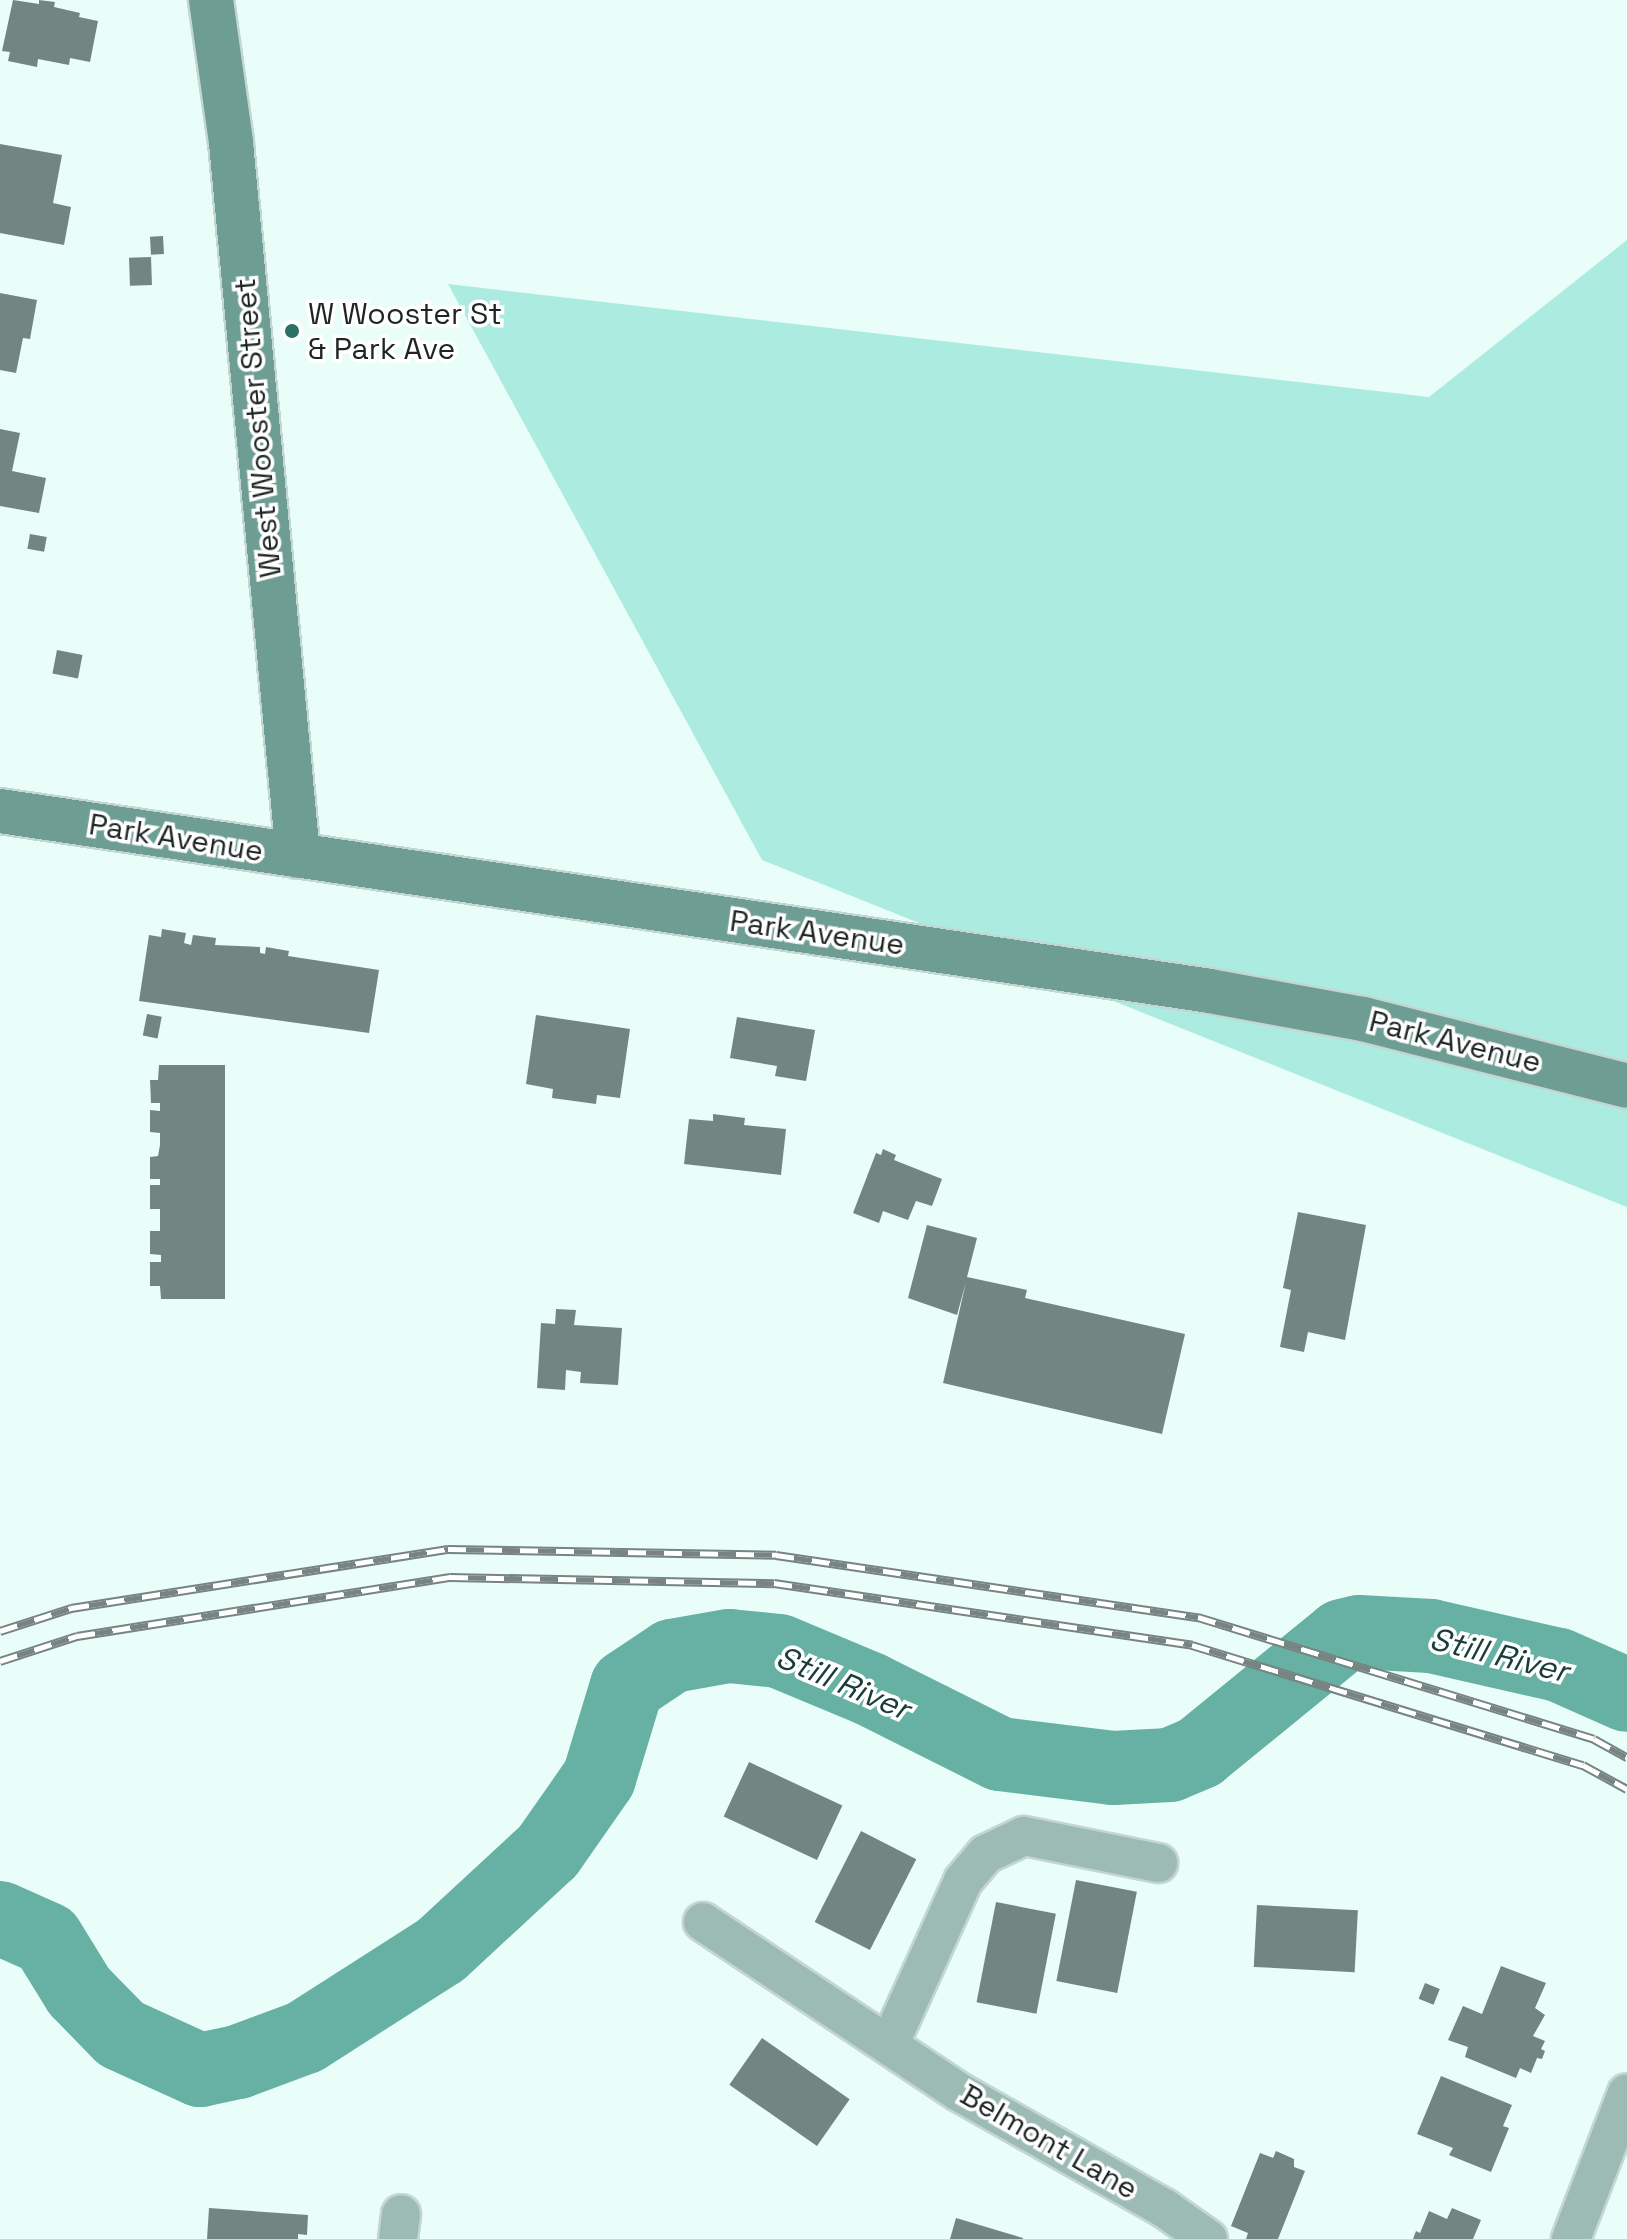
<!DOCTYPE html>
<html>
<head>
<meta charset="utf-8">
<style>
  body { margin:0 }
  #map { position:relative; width:1627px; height:2239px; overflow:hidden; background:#e9fdf9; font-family:"Space Grotesk",sans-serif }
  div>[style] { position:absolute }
  .green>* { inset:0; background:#acece0 }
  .river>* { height:74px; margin:-37px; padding:0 37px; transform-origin:37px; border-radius:37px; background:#67b1a4 }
  .building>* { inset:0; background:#738581; transform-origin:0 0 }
  .roads { filter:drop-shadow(2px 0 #c4d6d3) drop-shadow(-2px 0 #c4d6d3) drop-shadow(0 2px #c4d6d3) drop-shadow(0 -2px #c4d6d3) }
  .street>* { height:38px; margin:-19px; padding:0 19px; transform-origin:19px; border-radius:19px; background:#9cbbb4 }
  .secondary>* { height:44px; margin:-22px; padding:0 22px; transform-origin:22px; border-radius:22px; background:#6e9d93 }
  .rail>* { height:9px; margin-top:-4.5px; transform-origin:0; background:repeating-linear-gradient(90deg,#fff 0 18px,#778481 0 36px); box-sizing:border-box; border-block:2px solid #778481 }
  .dots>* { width:22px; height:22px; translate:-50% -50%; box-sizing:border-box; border:4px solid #fff; border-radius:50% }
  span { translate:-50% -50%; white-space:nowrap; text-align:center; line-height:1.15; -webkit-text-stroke:7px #fff; paint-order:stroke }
  .poi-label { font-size:30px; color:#1e2624 }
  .left { translate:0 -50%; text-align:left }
  .street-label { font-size:30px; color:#1e2624 }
  .water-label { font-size:32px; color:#193d37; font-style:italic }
</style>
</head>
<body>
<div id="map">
  <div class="green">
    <i style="clip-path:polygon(1627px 240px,1627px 1207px,762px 860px,448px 284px,1429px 397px)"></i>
  </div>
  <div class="river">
    <i style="left:0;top:1918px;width:51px;rotate:24.1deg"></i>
    <i style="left:47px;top:1939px;width:61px;rotate:58.4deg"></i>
    <i style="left:79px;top:1991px;width:60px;rotate:45.7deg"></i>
    <i style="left:121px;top:2034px;width:87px;rotate:24.5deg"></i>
    <i style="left:200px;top:2070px;width:39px;rotate:-12deg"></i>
    <i style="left:238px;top:2062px;width:72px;rotate:-20.5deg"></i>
    <i style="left:305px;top:2037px;width:161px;rotate:-32.6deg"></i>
    <i style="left:441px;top:1950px;width:146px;rotate:-42.8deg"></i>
    <i style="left:548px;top:1851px;width:89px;rotate:-55.1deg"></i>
    <i style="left:599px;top:1778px;width:96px;rotate:-73.1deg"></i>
    <i style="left:627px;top:1686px;width:54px;rotate:-33.7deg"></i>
    <i style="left:672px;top:1656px;width:58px;rotate:-10deg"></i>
    <i style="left:729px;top:1646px;width:50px;rotate:5.7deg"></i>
    <i style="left:779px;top:1651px;width:99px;rotate:22.7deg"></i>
    <i style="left:870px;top:1689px;width:145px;rotate:26.6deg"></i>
    <i style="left:1000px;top:1754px;width:114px;rotate:7.1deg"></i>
    <i style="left:1113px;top:1768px;width:57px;rotate:-3deg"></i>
    <i style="left:1170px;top:1765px;width:33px;rotate:-23deg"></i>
    <i style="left:1200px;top:1752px;width:183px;rotate:-39.2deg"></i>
    <i style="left:1342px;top:1636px;width:17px;rotate:-13deg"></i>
    <i style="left:1359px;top:1632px;width:72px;rotate:3.2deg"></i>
    <i style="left:1431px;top:1636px;width:131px;rotate:12.8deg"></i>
    <i style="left:1559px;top:1665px;width:74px;rotate:23.8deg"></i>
  </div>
  <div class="building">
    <i style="clip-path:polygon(13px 0,39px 4px,39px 0,55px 2px,54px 7px,80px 13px,79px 17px,98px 21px,90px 62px,70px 58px,69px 65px,38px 59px,37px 67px,8px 61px,10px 52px,2px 51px)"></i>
    <i style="clip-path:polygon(0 144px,62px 155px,53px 203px,71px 207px,64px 245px,0 233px)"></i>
    <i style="left:163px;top:236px;width:18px;height:13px;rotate:87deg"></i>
    <i style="left:151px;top:257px;width:28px;height:22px;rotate:88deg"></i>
    <i style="clip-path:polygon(0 293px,37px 300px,30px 339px,23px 338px,16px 373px,0 370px)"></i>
    <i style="clip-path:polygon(0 429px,20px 433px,12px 471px,46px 478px,39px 513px,0 506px)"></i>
    <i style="left:30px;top:534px;width:17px;height:15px;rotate:10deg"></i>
    <i style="left:57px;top:650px;width:26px;height:24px;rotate:11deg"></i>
    <i style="clip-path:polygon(162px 929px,186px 933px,184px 943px,191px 945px,193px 935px,216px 938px,215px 945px,260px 947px,260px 953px,265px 954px,266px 947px,289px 951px,288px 956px,379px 970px,369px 1033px,139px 1001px,149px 935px,161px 937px)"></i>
    <i style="left:147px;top:1014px;width:15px;height:22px;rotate:11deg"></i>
    <i style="clip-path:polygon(536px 1015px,630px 1029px,620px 1098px,597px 1095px,596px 1104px,552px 1098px,553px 1089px,526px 1084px)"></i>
    <i style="clip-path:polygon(737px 1017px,815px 1030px,806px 1081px,775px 1076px,777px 1066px,730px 1058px)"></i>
    <i style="clip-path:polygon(159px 1065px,225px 1065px,225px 1299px,161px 1299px,160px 1286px,150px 1286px,150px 1262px,161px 1262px,161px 1255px,150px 1254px,150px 1231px,160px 1231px,160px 1209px,150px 1209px,150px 1185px,160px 1185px,160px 1179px,150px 1179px,150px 1157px,158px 1156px,160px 1145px,160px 1133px,150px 1132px,150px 1110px,160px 1111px,160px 1103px,151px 1103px,150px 1080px,158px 1080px)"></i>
    <i style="clip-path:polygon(713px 1114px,745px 1118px,744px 1125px,786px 1129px,781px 1175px,684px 1164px,689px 1119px,713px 1121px)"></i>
    <i style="clip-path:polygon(883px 1149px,896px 1155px,894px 1160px,942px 1179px,932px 1206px,916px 1201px,908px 1220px,883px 1211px,879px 1223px,853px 1213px,876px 1153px,881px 1155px)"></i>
    <i style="clip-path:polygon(1298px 1212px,1366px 1225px,1345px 1340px,1308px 1332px,1304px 1352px,1280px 1347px,1291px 1290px,1283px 1288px)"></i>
    <i style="clip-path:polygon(927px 1225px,977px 1238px,967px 1277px,1027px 1290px,1025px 1298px,1185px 1334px,1162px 1434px,943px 1383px,966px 1282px,957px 1315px,908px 1298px)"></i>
    <i style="clip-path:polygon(556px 1309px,576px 1310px,574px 1325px,622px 1328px,618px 1385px,580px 1383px,581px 1372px,566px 1370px,565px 1390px,537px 1388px,541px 1323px,555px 1324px)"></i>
    <i style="left:749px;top:1762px;width:103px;height:60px;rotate:25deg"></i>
    <i style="left:861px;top:1831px;width:62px;height:102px;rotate:27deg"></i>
    <i style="left:1076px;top:1880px;width:62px;height:103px;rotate:11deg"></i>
    <i style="left:996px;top:1902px;width:61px;height:102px;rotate:11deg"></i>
    <i style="left:1257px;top:1905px;width:101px;height:62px;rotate:3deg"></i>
    <i style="clip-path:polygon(1501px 1966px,1546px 1983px,1535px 2008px,1545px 2015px,1533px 2036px,1545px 2041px,1541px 2049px,1545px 2051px,1542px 2059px,1537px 2058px,1531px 2073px,1520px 2068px,1516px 2078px,1465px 2057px,1468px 2047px,1448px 2040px,1463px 2006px,1482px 2014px)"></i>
    <i style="left:1425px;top:1983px;width:16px;height:17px;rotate:22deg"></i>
    <i style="left:762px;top:2038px;width:107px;height:57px;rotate:35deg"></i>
    <i style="clip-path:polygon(1441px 2076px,1512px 2105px,1503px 2126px,1509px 2128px,1491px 2172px,1449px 2155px,1453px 2148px,1417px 2134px)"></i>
    <i style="clip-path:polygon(1276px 2151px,1294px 2159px,1294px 2167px,1305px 2171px,1278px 2239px,1246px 2239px,1248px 2233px,1231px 2226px,1260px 2153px,1273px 2158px)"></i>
    <i style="clip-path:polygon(209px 2208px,308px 2215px,307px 2235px,298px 2234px,298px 2239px,207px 2239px)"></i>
    <i style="clip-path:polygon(1452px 2208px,1481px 2220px,1473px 2239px,1413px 2239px,1416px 2231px,1420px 2233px,1429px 2211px,1447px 2219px)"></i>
    <i style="clip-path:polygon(956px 2218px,1023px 2238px,1023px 2239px,950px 2239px)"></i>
  </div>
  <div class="roads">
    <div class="street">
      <i style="left:703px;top:1922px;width:307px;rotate:33.6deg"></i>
      <i style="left:959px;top:2092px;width:236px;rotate:29.5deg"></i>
      <i style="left:1164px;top:2208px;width:54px;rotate:35.2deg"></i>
      <i style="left:889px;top:2045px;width:180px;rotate:-65.7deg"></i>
      <i style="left:963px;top:1881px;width:35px;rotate:-50deg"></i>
      <i style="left:986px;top:1854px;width:42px;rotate:-25.3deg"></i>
      <i style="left:1024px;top:1836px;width:137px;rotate:11.4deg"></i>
      <i style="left:398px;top:2239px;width:25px;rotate:-83deg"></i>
      <i style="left:1571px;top:2239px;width:156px;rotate:-69deg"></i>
    </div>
    <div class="secondary">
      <i style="left:211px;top:0;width:144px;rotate:82deg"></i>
      <i style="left:231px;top:143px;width:716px;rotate:84.63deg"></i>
      <i style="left:0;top:811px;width:1223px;rotate:8.46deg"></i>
      <i style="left:1210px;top:991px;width:156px;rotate:10.4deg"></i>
      <i style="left:1363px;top:1019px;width:272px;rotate:14.2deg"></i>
    </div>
  </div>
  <div class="rail">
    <i style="left:0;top:1631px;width:75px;rotate:-17.9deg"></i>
    <i style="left:71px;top:1608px;width:382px;rotate:-8.9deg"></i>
    <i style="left:448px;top:1549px;width:328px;rotate:1deg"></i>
    <i style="left:776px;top:1555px;width:427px;rotate:8.4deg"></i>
    <i style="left:1198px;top:1617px;width:414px;rotate:17.1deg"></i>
    <i style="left:1594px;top:1739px;width:38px;rotate:29deg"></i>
    <i style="left:0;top:1661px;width:81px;rotate:-18deg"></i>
    <i style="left:77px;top:1636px;width:378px;rotate:-9deg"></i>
    <i style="left:450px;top:1577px;width:324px;rotate:1.1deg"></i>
    <i style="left:774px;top:1583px;width:423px;rotate:8.4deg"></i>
    <i style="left:1192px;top:1645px;width:409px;rotate:17.1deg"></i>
    <i style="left:1583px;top:1765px;width:50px;rotate:28.6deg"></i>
  </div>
  <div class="dots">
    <i style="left:292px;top:331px;background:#2c7166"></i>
  </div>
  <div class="poi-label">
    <span class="left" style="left:308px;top:331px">W Wooster St<br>&amp; Park Ave</span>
  </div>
  <div class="street-label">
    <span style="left:258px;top:428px;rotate:-95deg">West Wooster Street</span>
    <span style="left:176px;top:838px;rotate:9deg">Park Avenue</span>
    <span style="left:817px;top:933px;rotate:8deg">Park Avenue</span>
    <span style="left:1455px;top:1042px;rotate:14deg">Park Avenue</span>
    <span style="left:1049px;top:2142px;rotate:30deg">Belmont Lane</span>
  </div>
  <div class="water-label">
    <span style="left:1499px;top:1655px;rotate:14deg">Still River</span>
    <span style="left:843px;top:1683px;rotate:23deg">Still River</span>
  </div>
</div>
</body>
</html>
